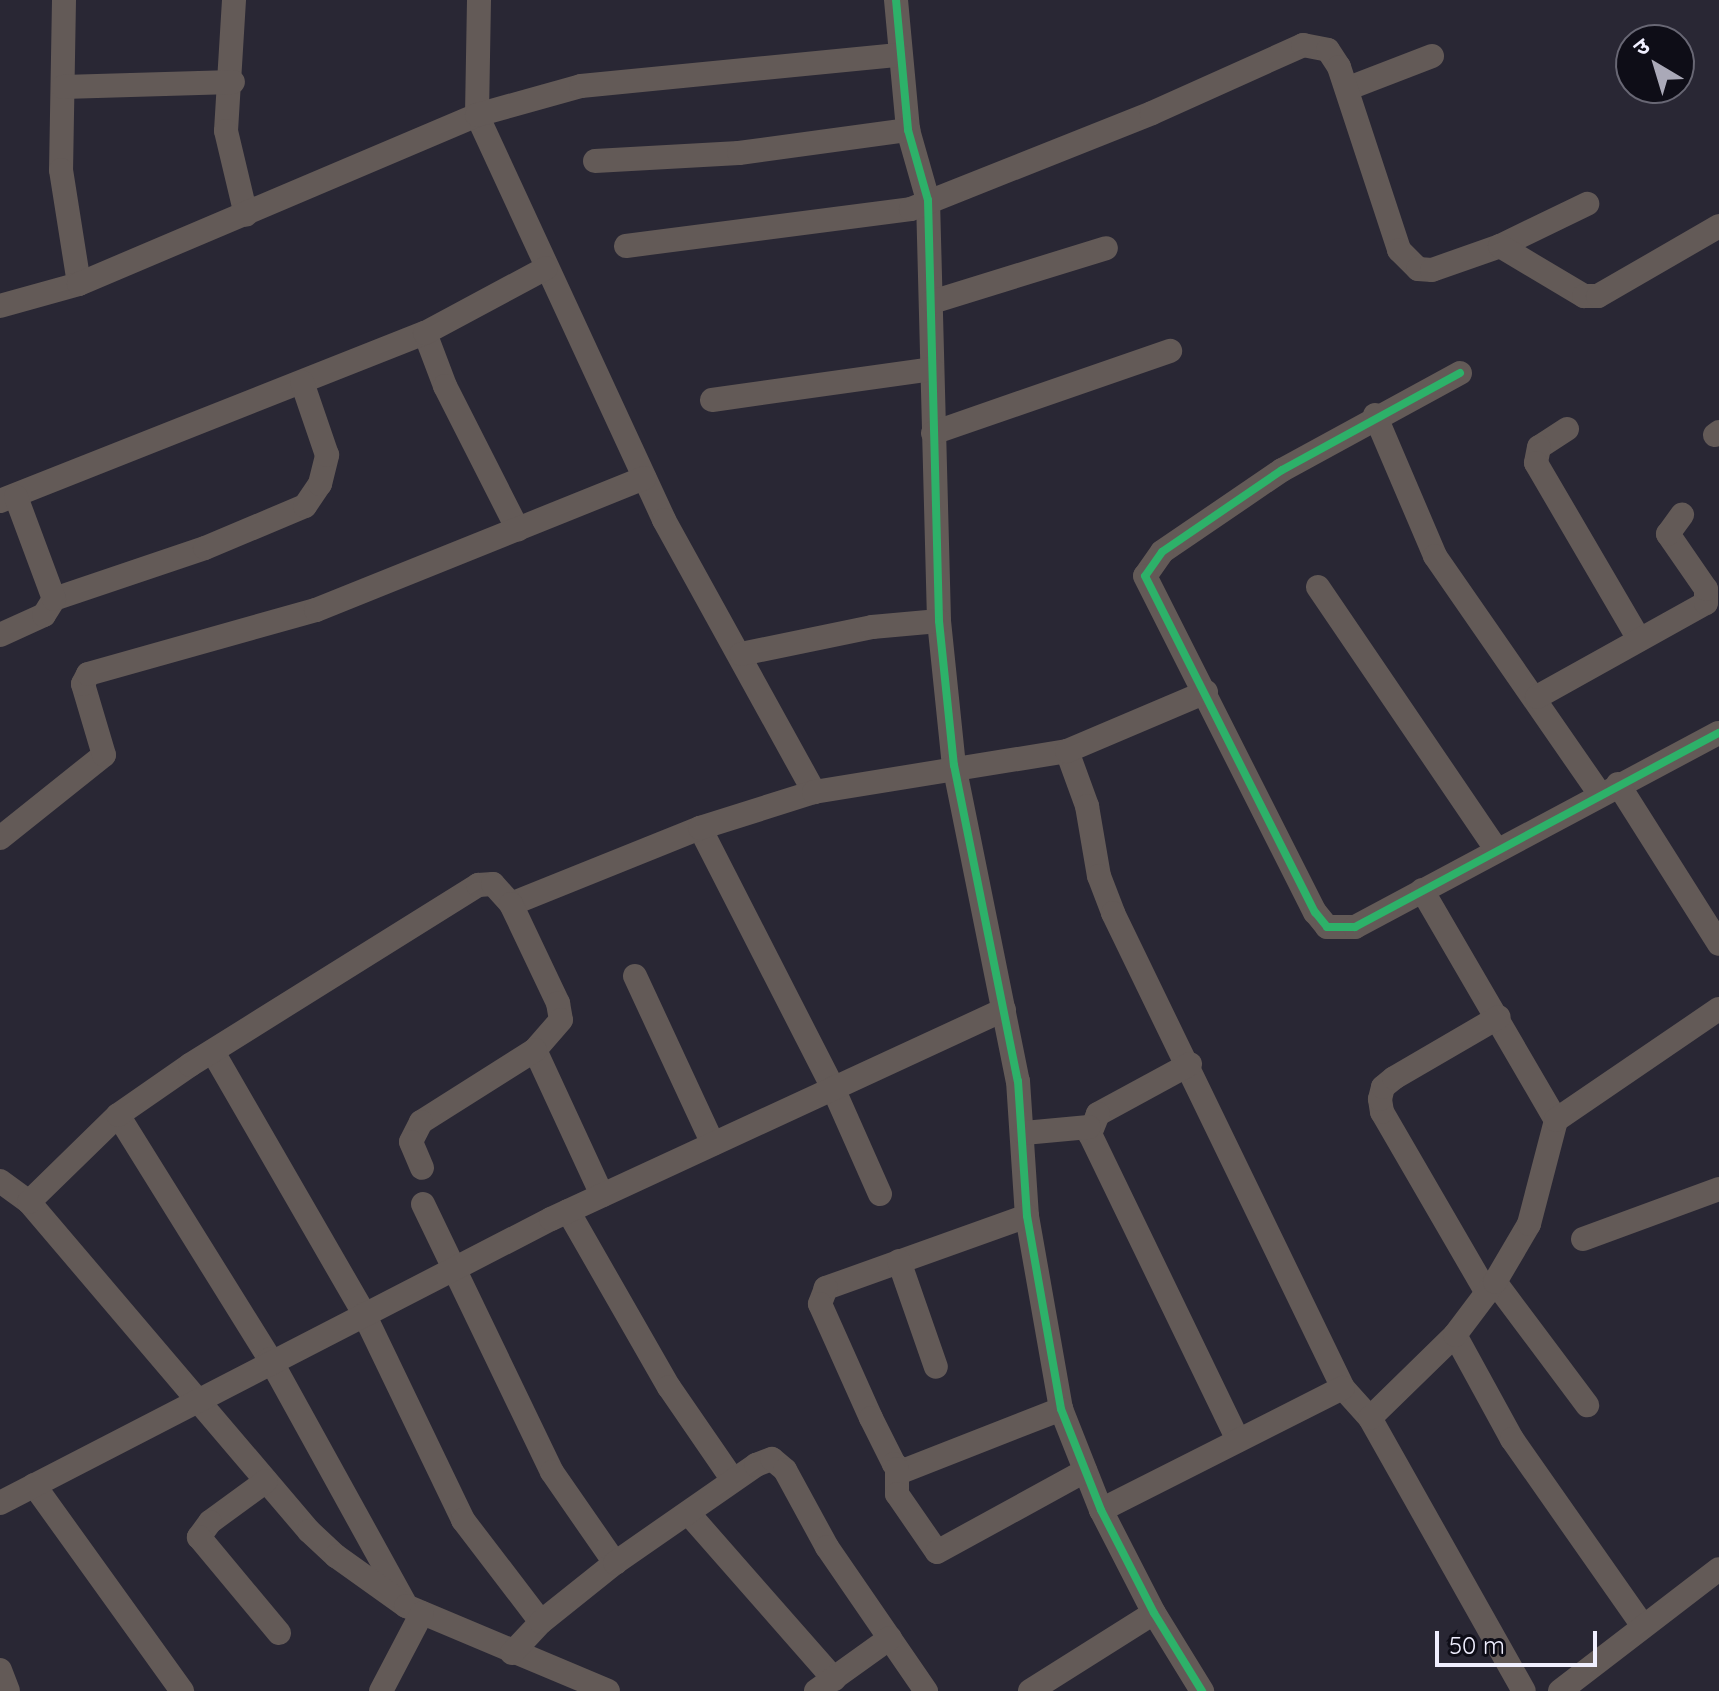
<!DOCTYPE html>
<html>
<head>
<meta charset="utf-8">
<style>
  body { margin:0 }
  #map { position:relative; width:1719px; height:1691px; overflow:hidden; background:#292734; font-family:Quicksand,"Noto Sans Devanagari",sans-serif }
  div>[style] { position:absolute }
  .minor>* { height:24px; margin:-12px; padding:0 12px; transform-origin:12px; border-radius:12px; background:#635a57 }
  .cycleway>* { height:8px; margin:-4px; padding:0 4px; transform-origin:4px; border-radius:4px; background:#2db169 }
  span { translate:-50% -50%; white-space:nowrap; text-align:center; line-height:1.15; -webkit-text-stroke:8px #0e0d17; paint-order:stroke }
  .north { position:absolute; left:1615px; top:24px; width:80px; height:80px; box-sizing:border-box; background:#0e0d17; border:2px solid #686774; border-radius:50%; rotate:322deg; font-size:22px; font-weight:700; line-height:32px; text-align:center; color:#f0efff }
  .north::after { content:''; display:block; margin:auto; width:28px; height:36px; background:#aaa9b8; clip-path:polygon(50% 0,100% 100%,50% 72%,0 100%) }
  .scale { position:absolute; left:1435px; top:1631px; width:162px; height:36px; box-sizing:border-box; border:4px solid #f0efff; border-top:0; padding-left:10px; font-size:24px; line-height:28px; white-space:nowrap; color:#f0efff; -webkit-text-stroke:6px #0e0d17; paint-order:stroke }
</style>
</head>
<body>
<div id="map">
  <div class="minor">
    <i style="left:64px;top:0;width:170px;rotate:91deg"></i>
    <i style="left:61px;top:170px;width:115px;rotate:81deg"></i>
    <i style="left:234px;top:0;width:131px;rotate:93.5deg"></i>
    <i style="left:226px;top:131px;width:86px;rotate:76.6deg"></i>
    <i style="left:479px;top:0;width:115px;rotate:91deg"></i>
    <i style="left:477px;top:115px;width:446px;rotate:65.2deg"></i>
    <i style="left:664px;top:520px;width:311px;rotate:61.1deg"></i>
    <i style="left:896px;top:0;width:131px;rotate:84.7deg"></i>
    <i style="left:908px;top:130px;width:73px;rotate:74.1deg"></i>
    <i style="left:928px;top:200px;width:421px;rotate:88.5deg"></i>
    <i style="left:939px;top:621px;width:145px;rotate:84.1deg"></i>
    <i style="left:954px;top:765px;width:322px;rotate:78.6deg"></i>
    <i style="left:1018px;top:1081px;width:135px;rotate:86.2deg"></i>
    <i style="left:1027px;top:1216px;width:196px;rotate:80deg"></i>
    <i style="left:1061px;top:1409px;width:109px;rotate:68.4deg"></i>
    <i style="left:1101px;top:1510px;width:116px;rotate:62.8deg"></i>
    <i style="left:1154px;top:1613px;width:92px;rotate:58.4deg"></i>
    <i style="left:63px;top:87px;width:170px;rotate:-1.7deg"></i>
    <i style="left:1349px;top:88px;width:89px;rotate:-21.1deg"></i>
    <i style="left:595px;top:161px;width:144px;rotate:-3.2deg"></i>
    <i style="left:739px;top:153px;width:171px;rotate:-7.8deg"></i>
    <i style="left:626px;top:246px;width:287px;rotate:-7.4deg"></i>
    <i style="left:911px;top:209px;width:259px;rotate:-21.7deg"></i>
    <i style="left:1152px;top:113px;width:166px;rotate:-24.2deg"></i>
    <i style="left:1303px;top:45px;width:25px;rotate:11deg"></i>
    <i style="left:1328px;top:50px;width:20px;rotate:57deg"></i>
    <i style="left:1339px;top:67px;width:193px;rotate:71.8deg"></i>
    <i style="left:1399px;top:250px;width:27px;rotate:45deg"></i>
    <i style="left:1418px;top:269px;width:14px;rotate:4deg"></i>
    <i style="left:1432px;top:270px;width:72px;rotate:-19.4deg"></i>
    <i style="left:1500px;top:246px;width:97px;rotate:-25.8deg"></i>
    <i style="left:1500px;top:246px;width:98px;rotate:30.8deg"></i>
    <i style="left:1584px;top:296px;width:14px"></i>
    <i style="left:1598px;top:296px;width:140px;rotate:-30deg"></i>
    <i style="left:932px;top:302px;width:182px;rotate:-17.2deg"></i>
    <i style="left:0;top:306px;width:82px;rotate:-15.6deg"></i>
    <i style="left:79px;top:284px;width:432px;rotate:-23deg"></i>
    <i style="left:477px;top:115px;width:108px;rotate:-15.6deg"></i>
    <i style="left:581px;top:86px;width:319px;rotate:-5.6deg"></i>
    <i style="left:425px;top:333px;width:57px;rotate:69.3deg"></i>
    <i style="left:445px;top:386px;width:161px;rotate:63.1deg"></i>
    <i style="left:1460px;top:373px;width:203px;rotate:151.4deg"></i>
    <i style="left:1282px;top:470px;width:145px;rotate:145.7deg"></i>
    <i style="left:1162px;top:552px;width:29px;rotate:125deg"></i>
    <i style="left:1145px;top:576px;width:377px;rotate:63.2deg"></i>
    <i style="left:1315px;top:912px;width:19px;rotate:51deg"></i>
    <i style="left:1327px;top:927px;width:28px"></i>
    <i style="left:1355px;top:927px;width:412px;rotate:-28.1deg"></i>
    <i style="left:712px;top:400px;width:222px;rotate:-8deg"></i>
    <i style="left:1375px;top:415px;width:153px;rotate:66.9deg"></i>
    <i style="left:1435px;top:556px;width:288px;rotate:55.3deg"></i>
    <i style="left:1567px;top:429px;width:33px;rotate:147deg"></i>
    <i style="left:1539px;top:447px;width:16px;rotate:101deg"></i>
    <i style="left:1536px;top:463px;width:204px;rotate:59.7deg"></i>
    <i style="left:933px;top:433px;width:251px;rotate:-19.1deg"></i>
    <i style="left:1715px;top:435px;width:5px;rotate:-37deg"></i>
    <i style="left:0;top:501px;width:457px;rotate:-21.6deg"></i>
    <i style="left:425px;top:333px;width:137px;rotate:-28.2deg"></i>
    <i style="left:1318px;top:587px;width:318px;rotate:55.8deg"></i>
    <i style="left:54px;top:599px;width:159px;rotate:-18.7deg"></i>
    <i style="left:205px;top:548px;width:108px;rotate:-22.8deg"></i>
    <i style="left:305px;top:506px;width:27px;rotate:-56deg"></i>
    <i style="left:320px;top:484px;width:30px;rotate:-76deg"></i>
    <i style="left:327px;top:455px;width:77px;rotate:-108.9deg"></i>
    <i style="left:0;top:635px;width:48px;rotate:-24.4deg"></i>
    <i style="left:44px;top:615px;width:19px;rotate:-58deg"></i>
    <i style="left:54px;top:599px;width:109px;rotate:-110.4deg"></i>
    <i style="left:741px;top:654px;width:134px;rotate:-11.6deg"></i>
    <i style="left:872px;top:627px;width:67px;rotate:-5.1deg"></i>
    <i style="left:1537px;top:697px;width:193px;rotate:-29.1deg"></i>
    <i style="left:1706px;top:603px;width:14px;rotate:-90deg"></i>
    <i style="left:1706px;top:589px;width:67px;rotate:-124.6deg"></i>
    <i style="left:1668px;top:534px;width:24px;rotate:-54deg"></i>
    <i style="left:1067px;top:751px;width:59px;rotate:70deg"></i>
    <i style="left:1087px;top:806px;width:71px;rotate:80.3deg"></i>
    <i style="left:1099px;top:876px;width:40px;rotate:69deg"></i>
    <i style="left:1113px;top:913px;width:528px;rotate:64.16deg"></i>
    <i style="left:1343px;top:1388px;width:40px;rotate:48deg"></i>
    <i style="left:1370px;top:1418px;width:313px;rotate:60.6deg"></i>
    <i style="left:1618px;top:784px;width:189px;rotate:57.7deg"></i>
    <i style="left:700px;top:828px;width:292px;rotate:62.9deg"></i>
    <i style="left:833px;top:1088px;width:116px;rotate:66.1deg"></i>
    <i style="left:0;top:838px;width:133px;rotate:-38.6deg"></i>
    <i style="left:104px;top:755px;width:74px;rotate:-106.5deg"></i>
    <i style="left:83px;top:684px;width:11px;rotate:-63deg"></i>
    <i style="left:88px;top:674px;width:237px;rotate:-15.7deg"></i>
    <i style="left:316px;top:610px;width:354px;rotate:-21.9deg"></i>
    <i style="left:1422px;top:890px;width:266px;rotate:59.8deg"></i>
    <i style="left:511px;top:904px;width:204px;rotate:-21.9deg"></i>
    <i style="left:700px;top:828px;width:120px;rotate:-17.5deg"></i>
    <i style="left:814px;top:792px;width:256px;rotate:-9.2deg"></i>
    <i style="left:1067px;top:751px;width:151px;rotate:-23deg"></i>
    <i style="left:635px;top:976px;width:185px;rotate:65.1deg"></i>
    <i style="left:535px;top:1050px;width:160px;rotate:65.2deg"></i>
    <i style="left:213px;top:1052px;width:302px;rotate:60deg"></i>
    <i style="left:364px;top:1314px;width:229px;rotate:64.3deg"></i>
    <i style="left:463px;top:1520px;width:128px;rotate:52.6deg"></i>
    <i style="left:1190px;top:1064px;width:105px;rotate:151.5deg"></i>
    <i style="left:1098px;top:1114px;width:22px;rotate:112deg"></i>
    <i style="left:1090px;top:1134px;width:340px;rotate:64.2deg"></i>
    <i style="left:118px;top:1115px;width:287px;rotate:58.1deg"></i>
    <i style="left:270px;top:1359px;width:277px;rotate:61.1deg"></i>
    <i style="left:1024px;top:1133px;width:65px;rotate:-5.3deg"></i>
    <i style="left:0;top:1181px;width:36px;rotate:36deg"></i>
    <i style="left:29px;top:1202px;width:432px;rotate:49.6deg"></i>
    <i style="left:309px;top:1531px;width:37px;rotate:43deg"></i>
    <i style="left:336px;top:1556px;width:86px;rotate:35.5deg"></i>
    <i style="left:406px;top:1606px;width:219px;rotate:22.8deg"></i>
    <i style="left:29px;top:1202px;width:124px;rotate:-44.3deg"></i>
    <i style="left:118px;top:1115px;width:88px;rotate:-34.8deg"></i>
    <i style="left:190px;top:1065px;width:340px;rotate:-32deg"></i>
    <i style="left:478px;top:885px;width:15px;rotate:-4deg"></i>
    <i style="left:493px;top:884px;width:27px;rotate:48deg"></i>
    <i style="left:511px;top:904px;width:110px;rotate:64.6deg"></i>
    <i style="left:558px;top:1003px;width:17px;rotate:80deg"></i>
    <i style="left:561px;top:1020px;width:40px;rotate:131deg"></i>
    <i style="left:535px;top:1050px;width:135px;rotate:147.7deg"></i>
    <i style="left:421px;top:1122px;width:22px;rotate:117deg"></i>
    <i style="left:411px;top:1142px;width:28px;rotate:67deg"></i>
    <i style="left:423px;top:1204px;width:297px;rotate:64.3deg"></i>
    <i style="left:552px;top:1472px;width:111px;rotate:55.3deg"></i>
    <i style="left:568px;top:1211px;width:203px;rotate:60.2deg"></i>
    <i style="left:669px;top:1387px;width:113px;rotate:55.5deg"></i>
    <i style="left:1027px;top:1216px;width:214px;rotate:160.3deg"></i>
    <i style="left:826px;top:1288px;width:17px;rotate:111deg"></i>
    <i style="left:820px;top:1304px;width:125px;rotate:65.9deg"></i>
    <i style="left:871px;top:1418px;width:51px;rotate:63.4deg"></i>
    <i style="left:894px;top:1464px;width:11px;rotate:38deg"></i>
    <i style="left:903px;top:1471px;width:170px;rotate:-21.4deg"></i>
    <i style="left:1583px;top:1239px;width:145px;rotate:-20.2deg"></i>
    <i style="left:899px;top:1261px;width:112px;rotate:70.8deg"></i>
    <i style="left:1495px;top:1282px;width:154px;rotate:53.2deg"></i>
    <i style="left:1487px;top:1293px;width:209px;rotate:-120.1deg"></i>
    <i style="left:1382px;top:1112px;width:13px;rotate:-99deg"></i>
    <i style="left:1380px;top:1099px;width:12px;rotate:-76deg"></i>
    <i style="left:1383px;top:1087px;width:14px;rotate:-39deg"></i>
    <i style="left:1394px;top:1078px;width:121px;rotate:-30.2deg"></i>
    <i style="left:1455px;top:1335px;width:119px;rotate:61.3deg"></i>
    <i style="left:1512px;top:1439px;width:227px;rotate:55deg"></i>
    <i style="left:1370px;top:1418px;width:119px;rotate:-44.3deg"></i>
    <i style="left:1455px;top:1335px;width:66px;rotate:-53deg"></i>
    <i style="left:1495px;top:1282px;width:67px;rotate:-59.6deg"></i>
    <i style="left:1529px;top:1224px;width:107px;rotate:-75.4deg"></i>
    <i style="left:1556px;top:1120px;width:197px;rotate:-34.3deg"></i>
    <i style="left:897px;top:1469px;width:25px;rotate:90deg"></i>
    <i style="left:897px;top:1494px;width:70px;rotate:55.4deg"></i>
    <i style="left:937px;top:1552px;width:169px;rotate:-28.7deg"></i>
    <i style="left:266px;top:1481px;width:69px;rotate:143.8deg"></i>
    <i style="left:210px;top:1522px;width:19px;rotate:126deg"></i>
    <i style="left:199px;top:1537px;width:125px;rotate:50.2deg"></i>
    <i style="left:34px;top:1485px;width:254px;rotate:54.3deg"></i>
    <i style="left:0;top:1503px;width:620px;rotate:-27.27deg"></i>
    <i style="left:551px;top:1219px;width:499px;rotate:-24.8deg"></i>
    <i style="left:1101px;top:1510px;width:271px;rotate:-26.8deg"></i>
    <i style="left:689px;top:1514px;width:220px;rotate:48.7deg"></i>
    <i style="left:512px;top:1653px;width:42px;rotate:-46.9deg"></i>
    <i style="left:541px;top:1622px;width:95px;rotate:-38.6deg"></i>
    <i style="left:615px;top:1563px;width:172px;rotate:-34.8deg"></i>
    <i style="left:756px;top:1465px;width:17px;rotate:-21deg"></i>
    <i style="left:772px;top:1459px;width:17px;rotate:40deg"></i>
    <i style="left:785px;top:1470px;width:88px;rotate:61.4deg"></i>
    <i style="left:827px;top:1547px;width:175px;rotate:55.5deg"></i>
    <i style="left:0;top:1670px;width:22px;rotate:69deg"></i>
    <i style="left:381px;top:1691px;width:88px;rotate:-62.3deg"></i>
    <i style="left:816px;top:1691px;width:91px;rotate:-35.6deg"></i>
    <i style="left:1030px;top:1691px;width:146px;rotate:-32.2deg"></i>
    <i style="left:1560px;top:1691px;width:200px;rotate:-37.5deg"></i>
  </div>
  <div class="cycleway">
    <i style="left:896px;top:0;width:131px;rotate:84.7deg"></i>
    <i style="left:908px;top:130px;width:73px;rotate:74.1deg"></i>
    <i style="left:928px;top:200px;width:421px;rotate:88.5deg"></i>
    <i style="left:939px;top:621px;width:145px;rotate:84.1deg"></i>
    <i style="left:954px;top:765px;width:322px;rotate:78.6deg"></i>
    <i style="left:1018px;top:1081px;width:135px;rotate:86.2deg"></i>
    <i style="left:1027px;top:1216px;width:196px;rotate:80deg"></i>
    <i style="left:1061px;top:1409px;width:109px;rotate:68.4deg"></i>
    <i style="left:1101px;top:1510px;width:116px;rotate:62.8deg"></i>
    <i style="left:1154px;top:1613px;width:92px;rotate:58.4deg"></i>
    <i style="left:1460px;top:373px;width:203px;rotate:151.4deg"></i>
    <i style="left:1282px;top:470px;width:145px;rotate:145.7deg"></i>
    <i style="left:1162px;top:552px;width:29px;rotate:125deg"></i>
    <i style="left:1145px;top:576px;width:377px;rotate:63.2deg"></i>
    <i style="left:1315px;top:912px;width:19px;rotate:51deg"></i>
    <i style="left:1327px;top:927px;width:28px"></i>
    <i style="left:1355px;top:927px;width:412px;rotate:-28.1deg"></i>
  </div>
  <div class="north">उ</div>
  <div class="scale">50 m</div>
</div>
</body>
</html>
